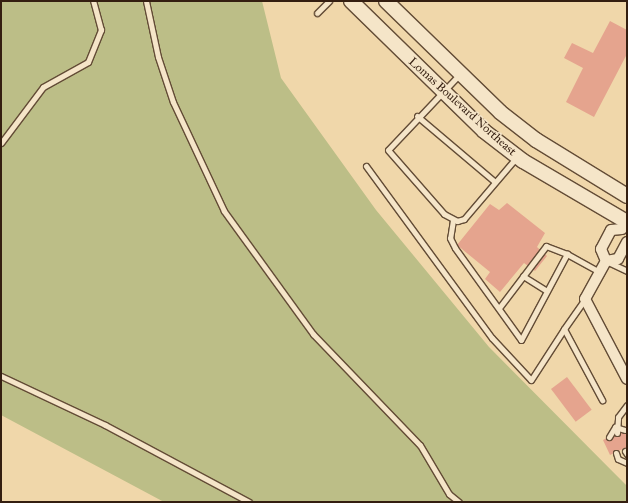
<!DOCTYPE html>
<html>
<head>
<meta charset="utf-8">
<style>
  body { margin:0 }
  #map { position:relative; width:628px; height:503px; overflow:hidden; background:#f0d7aa; font-family:"IM FELL Great Primer",serif }
  div>[style] { position:absolute }
  .green>* { inset:0; background:#bcbe87 }
  .building>* { inset:0; background:#e5a48e; transform-origin:0 0 }
  .roads { filter:drop-shadow(1px 0 #634c36) drop-shadow(-1px 0 #634c36) drop-shadow(0 1px #634c36) drop-shadow(0 -1px #634c36) }
  .service>* { height:5px; margin:-2.5px; padding:0 2.5px; transform-origin:2.5px; border-radius:2.5px; background:#f5e5c8 }
  .minor>* { height:10px; margin:-5px; padding:0 5px; transform-origin:5px; border-radius:5px; background:#f5e5c8 }
  .secondary>* { height:14px; margin:-7px; padding:0 7px; transform-origin:7px; border-radius:7px; background:#f5e5c8 }
  span { translate:-50% -50%; white-space:nowrap; text-align:center; line-height:1.15; -webkit-text-stroke:3px #f5e5c8; paint-order:stroke }
  .street-label { font-size:12px; color:#341e10 }
  .frame { position:absolute; inset:0; border:2px solid #341e10; pointer-events:none }
</style>
</head>
<body>
<div id="map">
  <div class="green">
    <i style="clip-path:polygon(1px 1px,262px 1px,281px 78px,376px 210px,489px 347px,627px 486px,627px 502px,164px 502px,1px 415px)"></i>
  </div>
  <div class="building">
    <i style="clip-path:polygon(610px 21px,627px 30px,627px 54px,594px 117px,566px 102px,583px 68px,564px 58px,572px 43px,593px 53px)"></i>
    <i style="clip-path:polygon(507px 203px,545px 233px,537px 247px,547px 256px,535px 271px,524px 263px,500px 292px,485px 279px,490px 272px,457px 245px,490px 204px,499px 210px)"></i>
    <i style="left:567px;top:377px;width:41px;height:20px;rotate:53deg"></i>
    <i style="clip-path:polygon(627px 428px,627px 447px,610px 455px,603px 440px)"></i>
  </div>
  <div class="roads">
    <div class="service">
      <i style="left:146px;top:1px;width:57px;rotate:77.9deg"></i>
      <i style="left:158px;top:57px;width:47px;rotate:71.6deg"></i>
      <i style="left:173px;top:102px;width:120px;rotate:64.9deg"></i>
      <i style="left:224px;top:211px;width:152px;rotate:54.1deg"></i>
      <i style="left:313px;top:334px;width:154px;rotate:46.1deg"></i>
      <i style="left:420px;top:445px;width:57px;rotate:59.4deg"></i>
      <i style="left:449px;top:494px;width:13px;rotate:39deg"></i>
      <i style="left:317px;top:13px;width:17px;rotate:-45deg"></i>
      <i style="left:459px;top:75px;width:103px;rotate:133.4deg"></i>
      <i style="left:388px;top:150px;width:85px;rotate:48.8deg"></i>
      <i style="left:444px;top:214px;width:15px;rotate:28deg"></i>
      <i style="left:457px;top:221px;width:7px;rotate:-16deg"></i>
      <i style="left:464px;top:219px;width:80px;rotate:-49.6deg"></i>
      <i style="left:417px;top:116px;width:102px;rotate:40.2deg"></i>
      <i style="left:1px;top:143px;width:70px;rotate:-53.1deg"></i>
      <i style="left:43px;top:87px;width:51px;rotate:-29.1deg"></i>
      <i style="left:88px;top:62px;width:35px;rotate:-68deg"></i>
      <i style="left:101px;top:30px;width:30px;rotate:-105deg"></i>
      <i style="left:366px;top:166px;width:213px;rotate:53.8deg"></i>
      <i style="left:492px;top:338px;width:57px;rotate:47.1deg"></i>
      <i style="left:531px;top:380px;width:61px;rotate:-57.1deg"></i>
      <i style="left:453px;top:220px;width:18px;rotate:99deg"></i>
      <i style="left:450px;top:238px;width:11px;rotate:63deg"></i>
      <i style="left:455px;top:248px;width:113px;rotate:54.3deg"></i>
      <i style="left:521px;top:340px;width:98px;rotate:-61.9deg"></i>
      <i style="left:567px;top:254px;width:38px;rotate:29deg"></i>
      <i style="left:608px;top:262px;width:21px;rotate:25deg"></i>
      <i style="left:523px;top:276px;width:28px;rotate:32deg"></i>
      <i style="left:585px;top:299px;width:37px;rotate:125deg"></i>
      <i style="left:564px;top:329px;width:81px;rotate:61.8deg"></i>
      <i style="left:499px;top:308px;width:78px;rotate:-52.8deg"></i>
      <i style="left:546px;top:246px;width:22px;rotate:21deg"></i>
      <i style="left:1px;top:376px;width:115px;rotate:25.2deg"></i>
      <i style="left:105px;top:425px;width:163px;rotate:28.1deg"></i>
      <i style="left:617px;top:433px;width:16px;rotate:-86deg"></i>
      <i style="left:618px;top:417px;width:15px;rotate:-53deg"></i>
      <i style="left:609px;top:437px;width:12px;rotate:-59deg"></i>
      <i style="left:615px;top:427px;width:10px;rotate:17deg"></i>
      <i style="left:625px;top:451px;width:4px;rotate:56deg"></i>
      <i style="left:616px;top:453px;width:6px;rotate:72deg"></i>
      <i style="left:618px;top:459px;width:10px;rotate:24deg"></i>
    </div>
    <div class="minor">
      <i style="left:627px;top:242px;width:19px;rotate:118deg"></i>
      <i style="left:618px;top:259px;width:12px;rotate:171deg"></i>
      <i style="left:606px;top:261px;width:43px;rotate:118.9deg"></i>
      <i style="left:585px;top:299px;width:90px;rotate:62.3deg"></i>
      <i style="left:606px;top:261px;width:13px;rotate:-113deg"></i>
      <i style="left:601px;top:249px;width:21px;rotate:-62deg"></i>
      <i style="left:611px;top:230px;width:11px;rotate:-5deg"></i>
    </div>
    <div class="secondary">
      <i style="left:351px;top:1px;width:186px;rotate:44.3deg"></i>
      <i style="left:484px;top:131px;width:49px;rotate:37.6deg"></i>
      <i style="left:523px;top:161px;width:121px;rotate:30.4deg"></i>
      <i style="left:386px;top:1px;width:159px;rotate:44.2deg"></i>
      <i style="left:500px;top:112px;width:46px;rotate:37.9deg"></i>
      <i style="left:536px;top:140px;width:107px;rotate:31.6deg"></i>
    </div>
  </div>
  <div class="street-label">
    <span style="left:462px;top:107px;rotate:42deg">Lomas Boulevard Northeast</span>
  </div>
  <div class="frame"></div>
</div>
</body>
</html>
